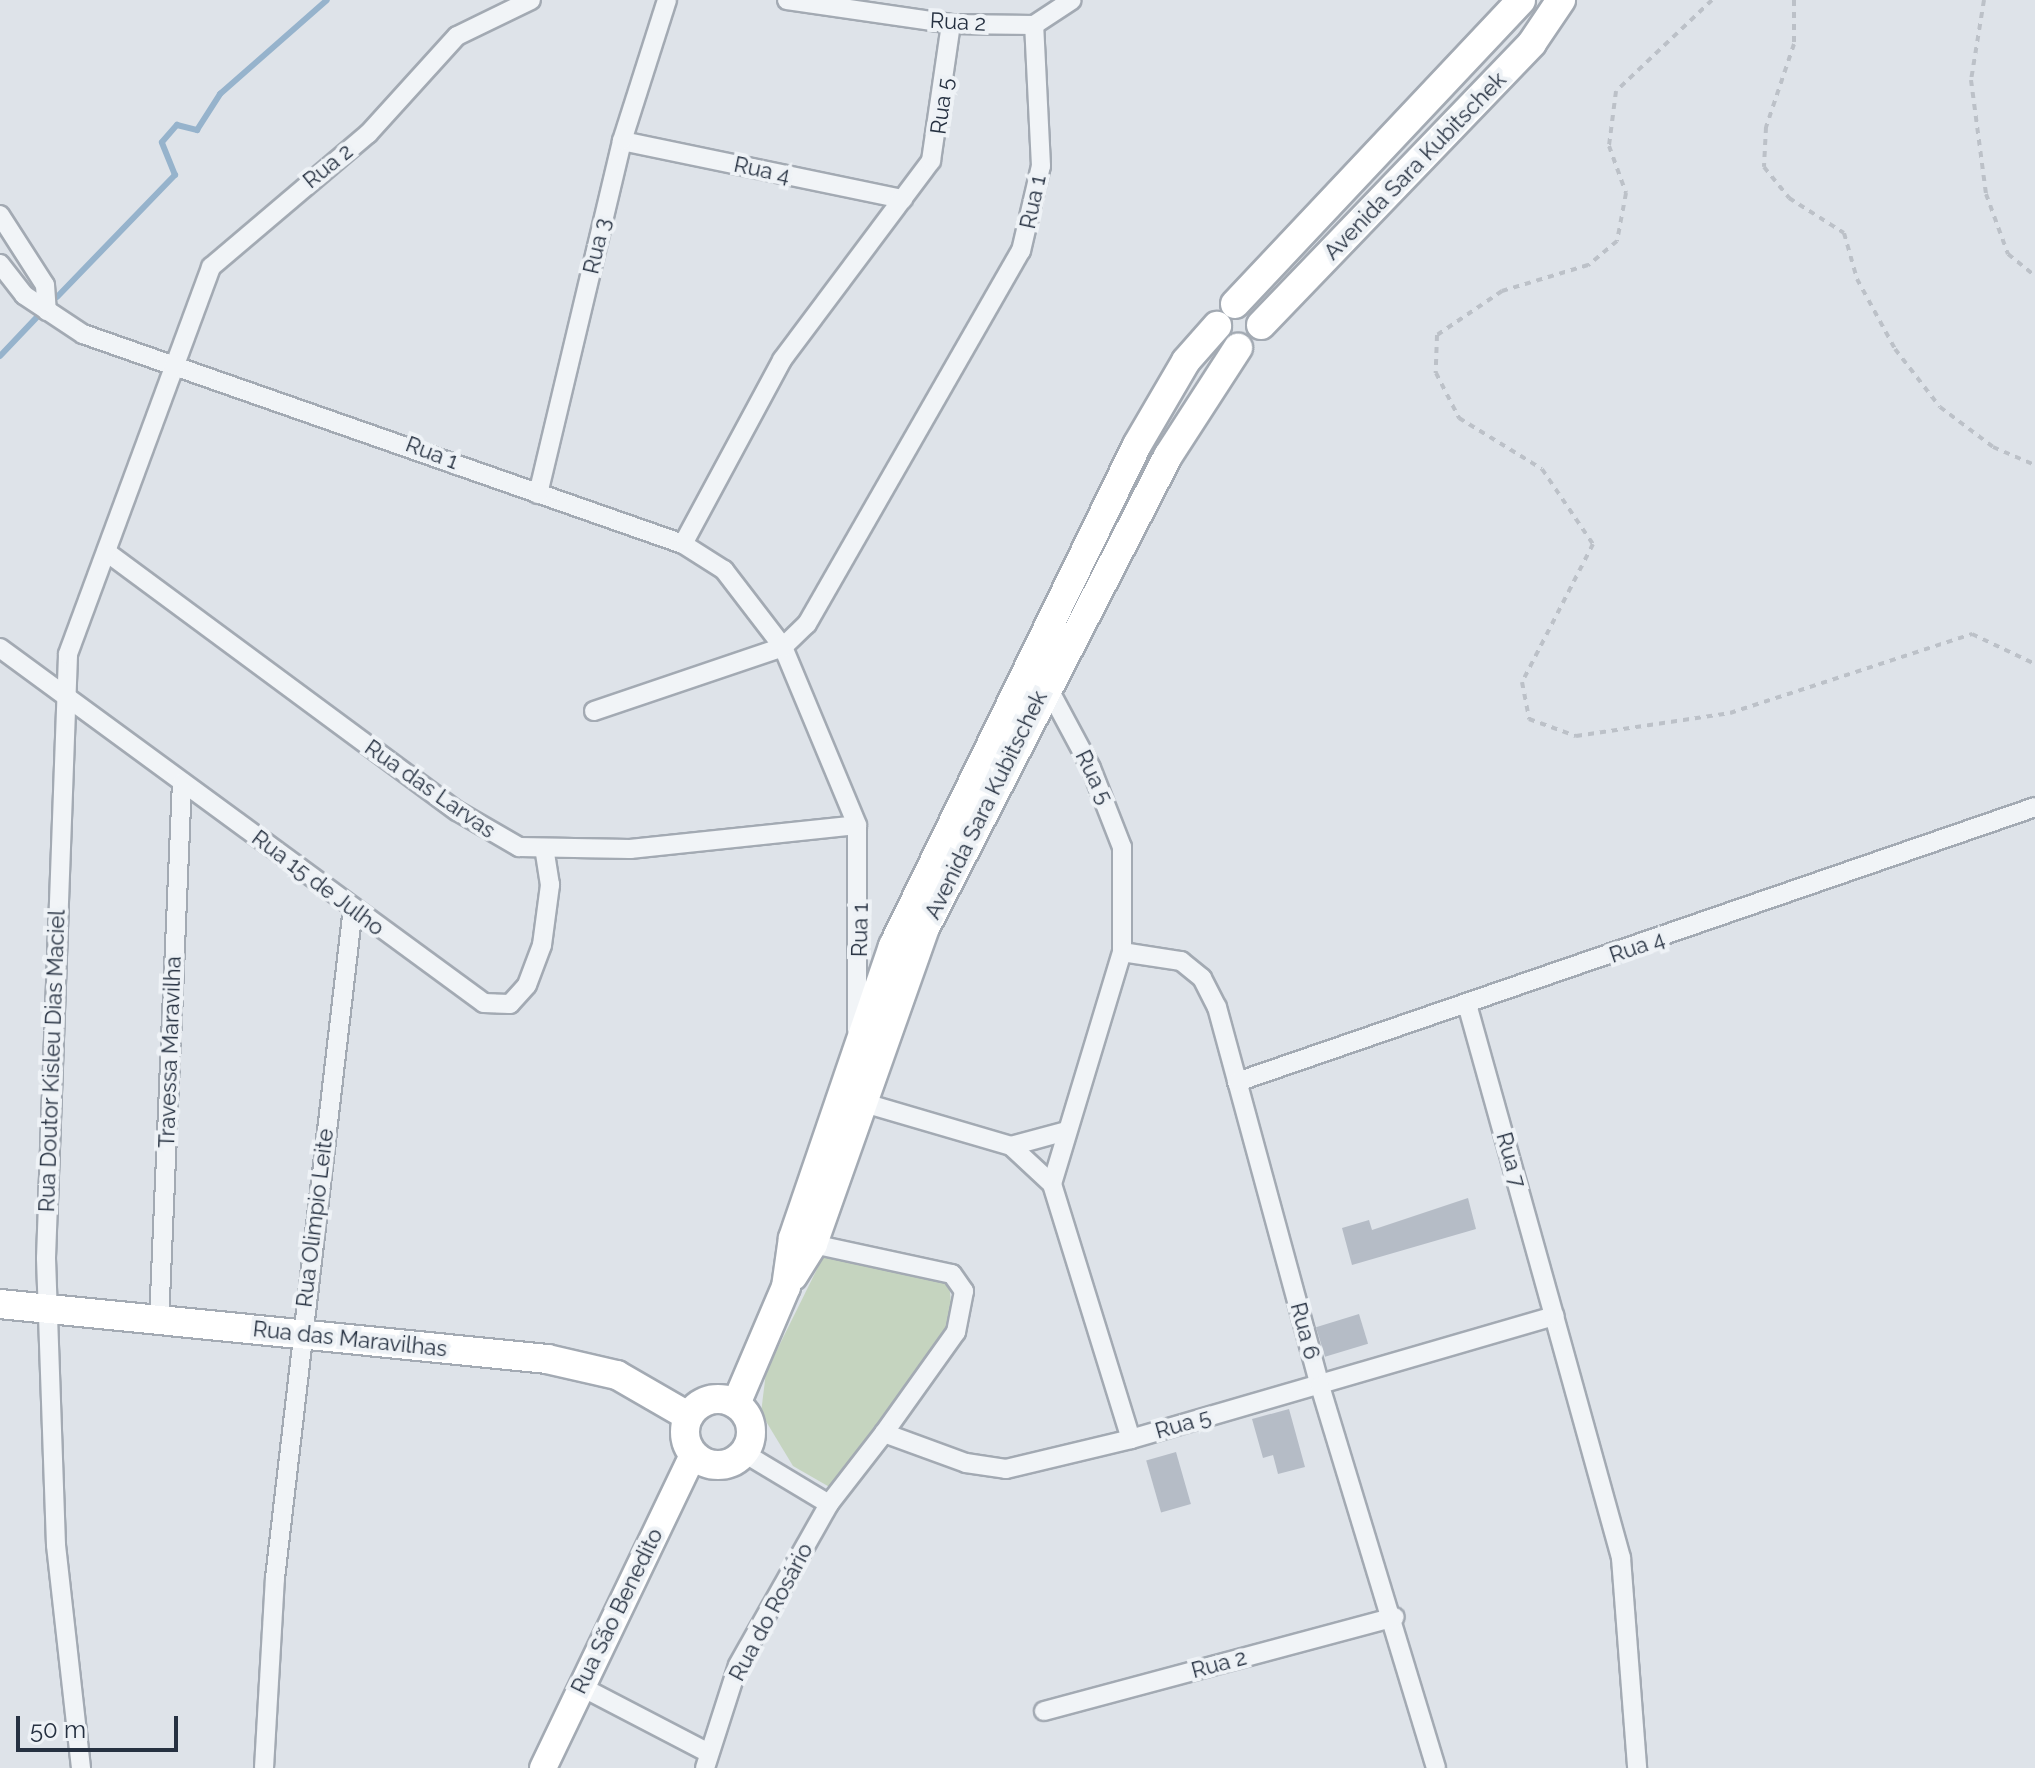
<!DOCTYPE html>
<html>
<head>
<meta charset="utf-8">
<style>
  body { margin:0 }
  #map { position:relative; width:2035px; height:1768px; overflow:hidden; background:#dee3e9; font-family:Raleway,sans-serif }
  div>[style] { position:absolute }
  .green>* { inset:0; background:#c5d4bf }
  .stream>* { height:6px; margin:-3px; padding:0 3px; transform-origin:3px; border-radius:3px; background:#96b3cc }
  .building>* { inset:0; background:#b5bcc6; transform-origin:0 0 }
  .path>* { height:4px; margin-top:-2px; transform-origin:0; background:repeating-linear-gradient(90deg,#bcc1c8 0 6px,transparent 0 12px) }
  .roads { filter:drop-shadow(2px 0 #a3aab3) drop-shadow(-2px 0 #a3aab3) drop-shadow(0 2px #a3aab3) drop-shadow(0 -2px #a3aab3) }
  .street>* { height:18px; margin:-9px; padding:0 9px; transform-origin:9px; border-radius:9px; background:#f1f4f7 }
  .secondary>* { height:26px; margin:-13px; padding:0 13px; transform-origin:13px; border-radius:13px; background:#fff }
  .primary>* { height:28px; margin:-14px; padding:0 14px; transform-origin:14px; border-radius:14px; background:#fff }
  .primary>.ring { margin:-14px; padding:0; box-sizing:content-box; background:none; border:28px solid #fff; border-radius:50% }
  span { translate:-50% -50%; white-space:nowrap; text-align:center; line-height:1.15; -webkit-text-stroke:8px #eef2f6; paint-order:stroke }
  .street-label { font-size:22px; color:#263141 }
  .scale { position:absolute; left:16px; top:1716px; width:162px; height:36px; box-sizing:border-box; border:4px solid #263141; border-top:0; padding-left:10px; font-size:24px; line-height:28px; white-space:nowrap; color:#263141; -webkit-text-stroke:6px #eef2f6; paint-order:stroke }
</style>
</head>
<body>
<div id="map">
  <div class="green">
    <i style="clip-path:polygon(823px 1257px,949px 1283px,953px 1322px,833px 1489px,793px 1466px,761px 1413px,766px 1372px)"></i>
  </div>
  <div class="stream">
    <i style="left:57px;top:297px;width:170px;rotate:-46deg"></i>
    <i style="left:175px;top:175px;width:35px;rotate:-112deg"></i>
    <i style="left:162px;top:142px;width:23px;rotate:-49deg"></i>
    <i style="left:177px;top:125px;width:21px;rotate:14deg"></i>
    <i style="left:197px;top:130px;width:43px;rotate:-57.4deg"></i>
    <i style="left:220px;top:94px;width:142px;rotate:-41.3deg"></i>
    <i style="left:0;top:356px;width:54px;rotate:-46.5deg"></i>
  </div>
  <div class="building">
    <i style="clip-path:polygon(1468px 1198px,1476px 1229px,1352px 1265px,1342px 1228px,1369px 1220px,1372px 1230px)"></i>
    <i style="left:1359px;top:1314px;width:31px;height:45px;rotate:73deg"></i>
    <i style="clip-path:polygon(1289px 1409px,1305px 1467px,1278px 1474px,1273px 1455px,1263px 1458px,1252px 1419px)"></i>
    <i style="left:1176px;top:1452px;width:54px;height:31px;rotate:74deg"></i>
  </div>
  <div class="path">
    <i style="left:1712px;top:0;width:132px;rotate:136.5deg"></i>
    <i style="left:1616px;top:91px;width:55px;rotate:97.3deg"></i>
    <i style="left:1609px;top:146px;width:50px;rotate:70.1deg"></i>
    <i style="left:1626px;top:193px;width:49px;rotate:100.6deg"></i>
    <i style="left:1617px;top:241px;width:38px;rotate:140deg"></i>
    <i style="left:1588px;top:265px;width:90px;rotate:163.2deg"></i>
    <i style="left:1502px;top:291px;width:78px;rotate:145.9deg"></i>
    <i style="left:1437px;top:335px;width:38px;rotate:92deg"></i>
    <i style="left:1436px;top:373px;width:51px;rotate:62.9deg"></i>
    <i style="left:1459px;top:418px;width:97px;rotate:31.6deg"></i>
    <i style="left:1542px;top:469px;width:91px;rotate:55.8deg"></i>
    <i style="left:1593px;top:544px;width:155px;rotate:117.2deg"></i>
    <i style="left:1522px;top:682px;width:38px;rotate:79deg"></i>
    <i style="left:1529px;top:719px;width:50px;rotate:19.9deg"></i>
    <i style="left:1576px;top:736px;width:156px;rotate:-8.5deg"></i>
    <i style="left:1730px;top:713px;width:255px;rotate:-18.1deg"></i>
    <i style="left:1972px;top:634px;width:70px;rotate:25.5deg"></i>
    <i style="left:1794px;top:0;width:44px;rotate:90deg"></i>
    <i style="left:1794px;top:44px;width:88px;rotate:108.6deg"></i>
    <i style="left:1766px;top:127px;width:40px;rotate:92.9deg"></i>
    <i style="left:1764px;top:167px;width:40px;rotate:51deg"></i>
    <i style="left:1789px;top:198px;width:65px;rotate:32.5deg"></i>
    <i style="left:1844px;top:233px;width:48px;rotate:74.2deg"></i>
    <i style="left:1857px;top:279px;width:80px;rotate:61.5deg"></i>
    <i style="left:1895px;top:349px;width:73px;rotate:52.2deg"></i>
    <i style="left:1940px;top:407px;width:66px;rotate:37deg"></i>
    <i style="left:1993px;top:447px;width:46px;rotate:23.2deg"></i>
    <i style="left:1984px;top:0;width:81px;rotate:99.2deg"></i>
    <i style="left:1971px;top:80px;width:115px;rotate:82.5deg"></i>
    <i style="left:1986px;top:194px;width:64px;rotate:69.9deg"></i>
    <i style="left:2008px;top:254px;width:35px;rotate:39deg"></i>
  </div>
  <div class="roads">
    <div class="street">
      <i style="left:787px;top:0;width:166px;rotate:8.3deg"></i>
      <i style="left:951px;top:24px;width:83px;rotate:0.7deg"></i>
      <i style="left:1034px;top:25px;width:45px;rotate:-33.3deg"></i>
      <i style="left:622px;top:141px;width:287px;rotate:11.7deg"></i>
      <i style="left:0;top:215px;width:83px;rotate:57.3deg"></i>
      <i style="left:45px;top:285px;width:26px;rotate:86deg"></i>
      <i style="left:0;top:264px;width:39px;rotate:52deg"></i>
      <i style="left:24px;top:295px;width:71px;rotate:33.5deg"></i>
      <i style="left:83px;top:334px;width:636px;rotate:19.29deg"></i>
      <i style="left:683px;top:544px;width:49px;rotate:32.4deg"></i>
      <i style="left:724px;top:570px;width:97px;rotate:52.5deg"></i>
      <i style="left:783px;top:647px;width:193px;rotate:67.4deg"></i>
      <i style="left:857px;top:825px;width:205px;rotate:90deg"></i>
      <i style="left:538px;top:494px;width:363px;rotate:-76.6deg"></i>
      <i style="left:622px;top:141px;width:148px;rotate:-72.3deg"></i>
      <i style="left:683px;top:544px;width:209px;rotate:-61.7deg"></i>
      <i style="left:782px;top:360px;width:249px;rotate:-53.2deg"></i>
      <i style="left:931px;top:161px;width:138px;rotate:-81.7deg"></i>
      <i style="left:108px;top:553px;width:434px;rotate:36.5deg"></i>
      <i style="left:457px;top:811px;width:72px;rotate:30.1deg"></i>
      <i style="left:519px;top:847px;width:111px;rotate:1deg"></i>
      <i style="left:630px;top:849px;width:228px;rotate:-6deg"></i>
      <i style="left:0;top:648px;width:600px;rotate:36.26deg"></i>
      <i style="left:484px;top:1003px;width:26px;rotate:2deg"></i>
      <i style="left:510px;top:1004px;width:25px;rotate:-48deg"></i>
      <i style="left:527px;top:985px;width:43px;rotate:-69.4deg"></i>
      <i style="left:542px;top:945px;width:61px;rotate:-82.4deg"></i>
      <i style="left:550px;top:885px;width:33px;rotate:-99deg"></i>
      <i style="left:1046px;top:684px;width:95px;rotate:61.8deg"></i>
      <i style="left:1091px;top:768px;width:85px;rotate:68.6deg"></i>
      <i style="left:1122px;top:847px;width:105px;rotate:90deg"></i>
      <i style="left:1122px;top:952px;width:242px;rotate:106.8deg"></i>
      <i style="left:1052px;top:1184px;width:267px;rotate:72.8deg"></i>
      <i style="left:1131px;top:1439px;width:441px;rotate:-16.2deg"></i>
      <i style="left:1554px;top:1316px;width:251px;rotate:74.5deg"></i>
      <i style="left:1621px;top:1558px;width:211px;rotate:85.6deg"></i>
      <i style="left:594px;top:711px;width:200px;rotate:-18.7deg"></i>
      <i style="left:783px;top:647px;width:33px;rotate:-44deg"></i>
      <i style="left:807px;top:624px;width:430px;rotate:-60.2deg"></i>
      <i style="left:1021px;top:251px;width:87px;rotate:-76.8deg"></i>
      <i style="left:1041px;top:166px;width:141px;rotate:-92.8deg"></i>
      <i style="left:1122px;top:952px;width:60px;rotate:8.7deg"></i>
      <i style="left:1181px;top:961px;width:27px;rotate:39deg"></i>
      <i style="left:1202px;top:978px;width:33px;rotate:63deg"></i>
      <i style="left:1217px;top:1007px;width:393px;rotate:74.8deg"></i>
      <i style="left:1320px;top:1386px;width:399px;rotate:73.1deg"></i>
      <i style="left:1467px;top:1004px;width:324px;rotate:74.4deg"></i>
      <i style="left:1237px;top:1082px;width:844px;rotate:-19.01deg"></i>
      <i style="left:861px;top:1102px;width:156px;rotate:16.3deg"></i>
      <i style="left:1011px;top:1146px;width:56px;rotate:42.8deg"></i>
      <i style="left:1011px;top:1146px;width:54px;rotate:-15.1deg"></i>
      <i style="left:813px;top:1244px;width:142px;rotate:12.2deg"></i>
      <i style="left:952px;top:1274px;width:21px;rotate:55deg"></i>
      <i style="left:964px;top:1291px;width:42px;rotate:101deg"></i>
      <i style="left:956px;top:1332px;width:124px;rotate:125.5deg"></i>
      <i style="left:159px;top:1322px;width:540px;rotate:-87.56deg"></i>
      <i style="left:744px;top:1453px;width:99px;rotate:31deg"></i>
      <i style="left:580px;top:1686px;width:143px;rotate:27.5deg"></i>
      <i style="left:1044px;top:1711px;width:363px;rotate:-15deg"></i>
      <i style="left:81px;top:1768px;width:224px;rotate:-96.4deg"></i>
      <i style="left:56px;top:1545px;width:287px;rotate:-92deg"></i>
      <i style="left:46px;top:1258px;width:604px;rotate:-87.91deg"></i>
      <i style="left:68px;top:654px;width:413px;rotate:-69.7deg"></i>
      <i style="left:211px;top:267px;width:206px;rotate:-40.3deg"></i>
      <i style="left:368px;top:134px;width:132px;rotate:-47.8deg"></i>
      <i style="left:457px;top:36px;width:82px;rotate:-25.9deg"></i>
      <i style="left:264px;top:1768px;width:190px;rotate:-86.7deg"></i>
      <i style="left:275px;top:1578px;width:675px;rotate:-83.36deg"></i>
      <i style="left:705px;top:1768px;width:108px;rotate:-72.2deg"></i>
      <i style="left:738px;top:1665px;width:185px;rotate:-60.5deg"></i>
      <i style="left:829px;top:1504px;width:90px;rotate:-52.2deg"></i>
      <i style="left:884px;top:1433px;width:87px;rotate:20.1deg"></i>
      <i style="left:966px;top:1463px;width:40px;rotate:8.5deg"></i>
      <i style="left:1006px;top:1469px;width:129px;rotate:-13.5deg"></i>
    </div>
    <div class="secondary">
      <i style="left:543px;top:1768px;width:347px;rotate:-64.4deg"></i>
    </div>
    <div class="primary">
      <i style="left:1235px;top:304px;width:417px;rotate:-46.7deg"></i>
      <i style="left:1261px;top:325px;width:391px;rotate:-46.1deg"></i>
      <i style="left:1532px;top:43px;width:52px;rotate:-56deg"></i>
      <i style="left:793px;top:1276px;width:38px;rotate:-58deg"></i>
      <i style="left:813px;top:1244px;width:335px;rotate:-70.5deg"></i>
      <i style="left:925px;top:928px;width:531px;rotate:-62.76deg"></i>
      <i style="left:1168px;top:456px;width:129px;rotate:-57.1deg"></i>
      <i style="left:0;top:1304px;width:550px;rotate:5.74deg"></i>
      <i style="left:547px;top:1359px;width:72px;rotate:12.9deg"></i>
      <i style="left:617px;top:1375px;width:82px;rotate:30deg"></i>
      <i class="ring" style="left:685px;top:1399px;width:38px;height:38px"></i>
      <i style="left:736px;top:1404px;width:127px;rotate:-66.9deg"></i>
      <i style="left:786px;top:1287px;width:49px;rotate:-81.9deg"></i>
      <i style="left:793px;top:1238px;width:309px;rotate:-71.1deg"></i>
      <i style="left:893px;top:946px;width:557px;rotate:-64.03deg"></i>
      <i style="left:1137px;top:445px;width:97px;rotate:-59.7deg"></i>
      <i style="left:1186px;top:361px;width:47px;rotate:-48.5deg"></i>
    </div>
  </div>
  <div class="street-label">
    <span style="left:958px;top:22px;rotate:3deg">Rua 2</span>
    <span style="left:942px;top:106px;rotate:-82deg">Rua 5</span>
    <span style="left:328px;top:166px;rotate:-39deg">Rua 2</span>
    <span style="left:1415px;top:166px;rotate:-46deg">Avenida Sara Kubitschek</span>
    <span style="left:762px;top:170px;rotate:12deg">Rua 4</span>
    <span style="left:1033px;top:202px;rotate:-78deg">Rua 1</span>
    <span style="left:597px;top:246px;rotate:-77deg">Rua 3</span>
    <span style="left:432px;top:453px;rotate:21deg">Rua 1</span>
    <span style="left:1094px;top:777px;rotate:64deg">Rua 5</span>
    <span style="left:430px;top:789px;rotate:35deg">Rua das Larvas</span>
    <span style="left:986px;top:805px;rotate:-64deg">Avenida Sara Kubitschek</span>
    <span style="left:318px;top:883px;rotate:37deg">Rua 15 de Julho</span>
    <span style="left:860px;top:930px;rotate:-89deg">Rua 1</span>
    <span style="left:1637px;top:947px;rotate:-19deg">Rua 4</span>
    <span style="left:170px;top:1052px;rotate:-88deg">Travessa Maravilha</span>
    <span style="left:52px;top:1061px;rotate:-88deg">Rua Doutor Kisleu Dias Maciel</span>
    <span style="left:1511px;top:1160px;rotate:74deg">Rua 7</span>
    <span style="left:315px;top:1218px;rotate:-83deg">Rua Olimpio Leite</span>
    <span style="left:1305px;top:1331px;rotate:75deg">Rua 6</span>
    <span style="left:350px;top:1339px;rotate:6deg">Rua das Maravilhas</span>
    <span style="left:1183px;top:1424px;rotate:-16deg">Rua 5</span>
    <span style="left:617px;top:1611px;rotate:-64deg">Rua São Benedito</span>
    <span style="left:771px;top:1612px;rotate:-62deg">Rua do Rosário</span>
    <span style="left:1219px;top:1664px;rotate:-15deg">Rua 2</span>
  </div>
  <div class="scale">50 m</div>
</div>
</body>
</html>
